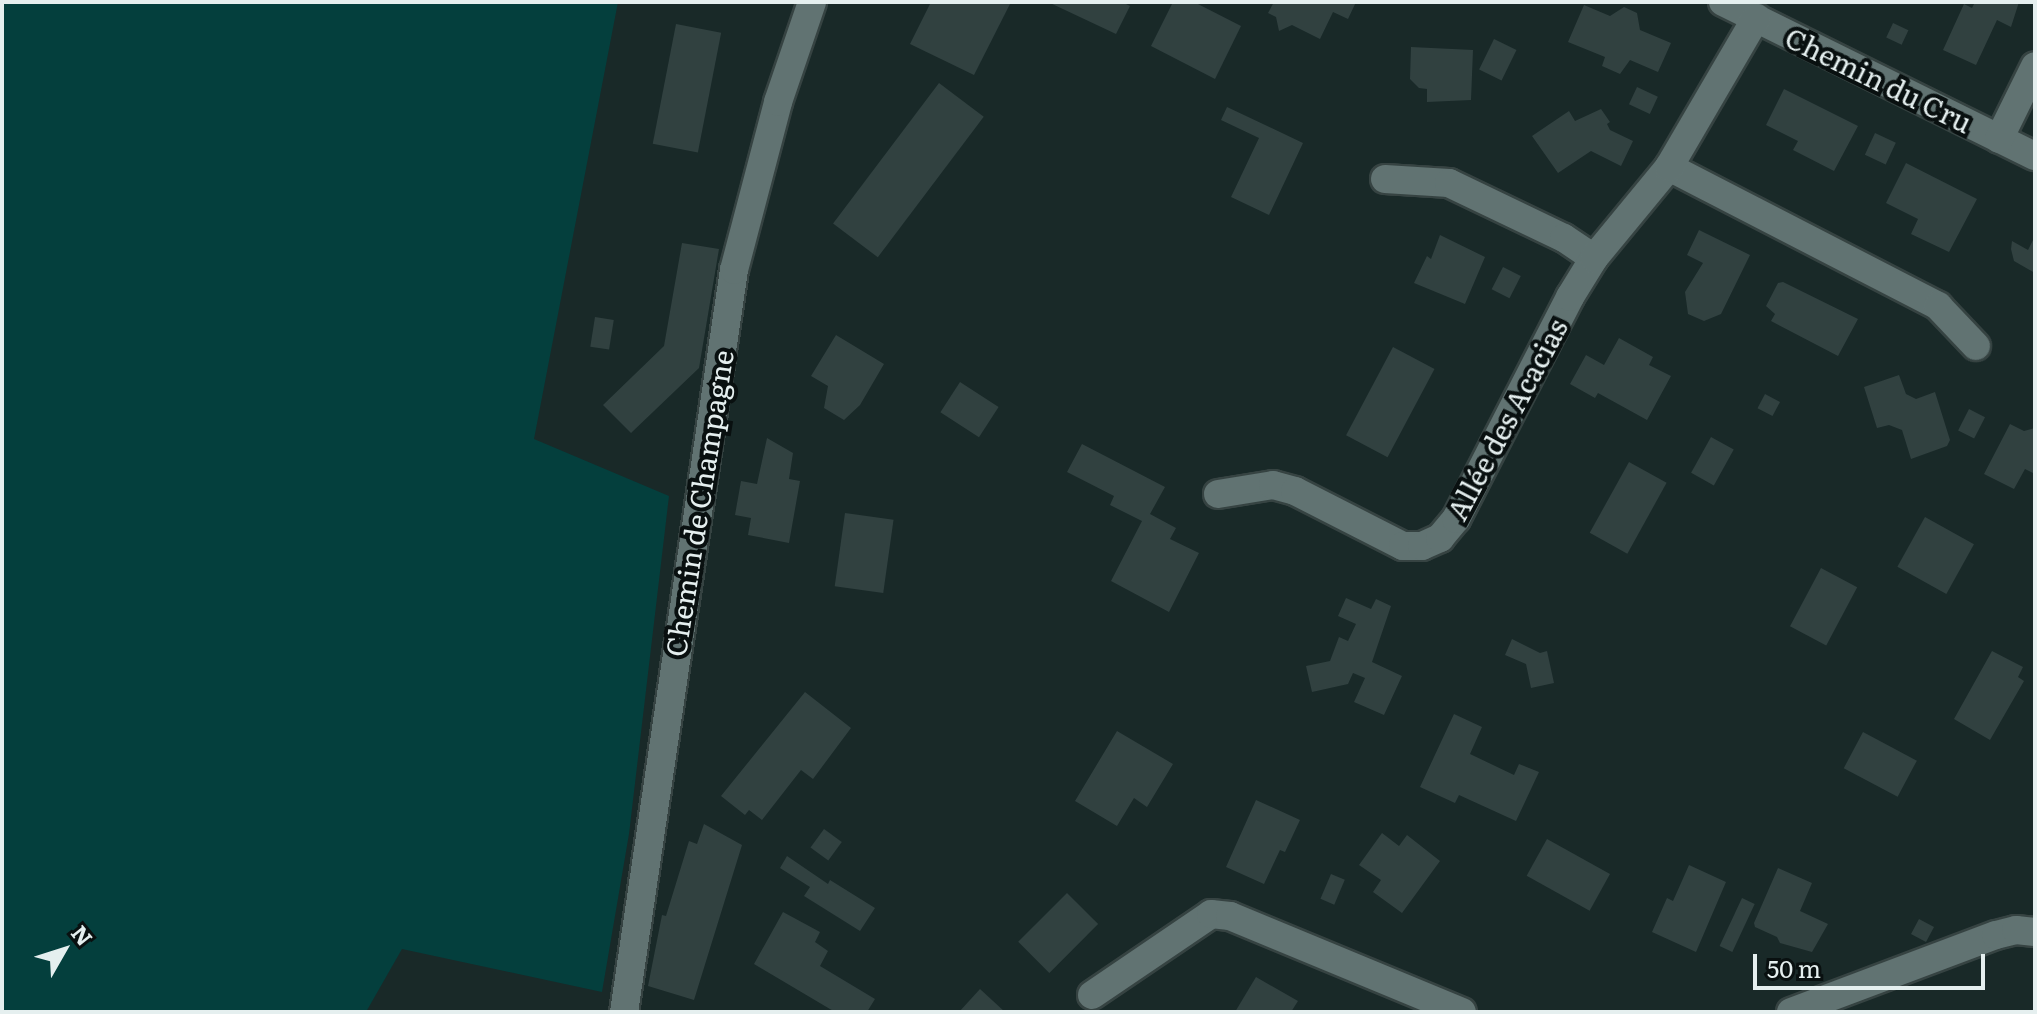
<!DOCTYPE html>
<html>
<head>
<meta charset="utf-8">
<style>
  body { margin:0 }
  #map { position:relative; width:2037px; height:1014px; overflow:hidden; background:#192928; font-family:Literata,serif }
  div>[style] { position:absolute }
  .green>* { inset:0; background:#043f3d }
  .building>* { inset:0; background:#314140; transform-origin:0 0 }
  .roads { filter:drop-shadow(2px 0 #364342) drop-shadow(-2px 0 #364342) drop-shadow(0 2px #364342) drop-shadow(0 -2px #364342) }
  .minor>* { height:28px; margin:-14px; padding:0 14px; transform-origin:14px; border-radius:14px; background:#617372 }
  span { translate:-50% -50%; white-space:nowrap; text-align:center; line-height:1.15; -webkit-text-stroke:8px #091010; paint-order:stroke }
  .street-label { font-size:28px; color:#e5efef }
  .frame { position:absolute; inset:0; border:4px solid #e5efef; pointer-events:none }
  .north { position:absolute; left:24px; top:910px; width:80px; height:80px; -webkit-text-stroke:6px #091010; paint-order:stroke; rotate:51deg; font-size:22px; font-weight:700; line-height:32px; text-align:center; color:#e5efef }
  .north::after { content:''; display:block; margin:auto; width:28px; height:36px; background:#e5efef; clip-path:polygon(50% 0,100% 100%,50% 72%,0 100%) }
  .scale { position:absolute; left:1753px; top:954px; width:232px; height:36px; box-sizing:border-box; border:4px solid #e5efef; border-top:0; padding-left:10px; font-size:24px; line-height:28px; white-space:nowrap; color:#e5efef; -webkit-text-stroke:6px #091010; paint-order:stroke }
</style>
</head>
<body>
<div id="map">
  <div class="green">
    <i style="clip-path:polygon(2px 2px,618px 2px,534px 439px,669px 496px,629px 834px,602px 992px,402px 949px,366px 1012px,2px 1012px)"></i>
  </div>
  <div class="building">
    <i style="clip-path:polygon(931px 2px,1011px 2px,974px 75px,910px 44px)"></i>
    <i style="clip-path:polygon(1048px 2px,1122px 2px,1130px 6px,1116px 34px)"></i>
    <i style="clip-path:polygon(1173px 2px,1194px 2px,1241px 26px,1215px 79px,1151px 46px)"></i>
    <i style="clip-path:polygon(1274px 2px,1356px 2px,1348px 19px,1333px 12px,1320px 39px,1292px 25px,1279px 31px,1276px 17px,1268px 13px)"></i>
    <i style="clip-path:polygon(1975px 2px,2019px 2px,2011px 27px,1997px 20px,1976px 65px,1943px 50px,1964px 4px,1972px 8px)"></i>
    <i style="clip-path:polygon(1584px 5px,1610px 16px,1624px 7px,1637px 13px,1640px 30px,1671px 43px,1658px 72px,1630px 60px,1620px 74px,1602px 66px,1605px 57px,1568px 42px)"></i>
    <i style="left:1893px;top:23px;width:17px;height:16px;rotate:25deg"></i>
    <i style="left:676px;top:24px;width:46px;height:122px;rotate:11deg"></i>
    <i style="left:1494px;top:39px;width:25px;height:34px;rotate:26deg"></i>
    <i style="clip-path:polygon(1411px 47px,1473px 50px,1471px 100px,1427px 102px,1427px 89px,1419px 88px,1410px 79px)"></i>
    <i style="left:939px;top:83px;width:56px;height:176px;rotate:37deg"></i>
    <i style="left:1637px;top:87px;width:23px;height:19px;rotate:25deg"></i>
    <i style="clip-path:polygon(1784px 89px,1858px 126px,1834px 171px,1793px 150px,1798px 141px,1766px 125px)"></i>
    <i style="clip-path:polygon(1227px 107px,1303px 143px,1269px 215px,1231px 197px,1259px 138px,1221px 120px)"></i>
    <i style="clip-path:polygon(1601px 109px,1610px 122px,1607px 124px,1610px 130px,1633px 141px,1621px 166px,1591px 151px,1558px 173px,1532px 136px,1569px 111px,1575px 121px)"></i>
    <i style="left:1875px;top:133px;width:23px;height:24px;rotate:25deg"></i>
    <i style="clip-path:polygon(1906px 163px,1977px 199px,1949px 252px,1911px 234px,1918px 219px,1886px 203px)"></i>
    <i style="clip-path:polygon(1699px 230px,1750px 255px,1721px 314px,1704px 321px,1688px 314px,1685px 292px,1703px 263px,1687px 255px)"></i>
    <i style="clip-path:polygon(1440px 235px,1485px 257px,1465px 304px,1414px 283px,1427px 256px,1431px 259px)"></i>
    <i style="clip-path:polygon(2035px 236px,2035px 273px,2014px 261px,2011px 249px,2012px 241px,2028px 250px)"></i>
    <i style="clip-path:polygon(682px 243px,719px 249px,699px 368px,631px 433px,603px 405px,664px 346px)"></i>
    <i style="left:1503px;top:267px;width:20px;height:25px;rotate:27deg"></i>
    <i style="clip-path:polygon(1783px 282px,1858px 319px,1838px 356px,1771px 321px,1775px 314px,1766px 306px,1778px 283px)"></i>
    <i style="left:595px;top:317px;width:19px;height:30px;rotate:9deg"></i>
    <i style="clip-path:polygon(836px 335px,884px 364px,860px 405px,844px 420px,824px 408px,828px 386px,811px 376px)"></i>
    <i style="clip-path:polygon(1619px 338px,1653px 357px,1649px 365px,1671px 376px,1647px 420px,1598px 393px,1595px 398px,1570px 384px,1586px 355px,1604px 365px)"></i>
    <i style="left:1393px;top:347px;width:47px;height:100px;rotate:28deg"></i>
    <i style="clip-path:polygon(1899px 375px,1906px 394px,1916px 399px,1935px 392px,1950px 440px,1947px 446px,1911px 459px,1902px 430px,1889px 425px,1877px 428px,1864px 387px)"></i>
    <i style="left:960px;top:382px;width:46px;height:36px;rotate:33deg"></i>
    <i style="left:1765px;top:394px;width:17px;height:16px;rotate:28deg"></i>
    <i style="left:1969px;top:409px;width:18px;height:24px;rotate:27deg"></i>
    <i style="clip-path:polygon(2010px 424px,2024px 431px,2035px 428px,2035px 474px,2025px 469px,2014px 489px,1984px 474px)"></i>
    <i style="left:1711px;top:437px;width:26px;height:41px;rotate:29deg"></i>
    <i style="clip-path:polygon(767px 438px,793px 453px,789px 479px,800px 481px,789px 543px,748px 535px,751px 518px,735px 515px,741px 481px,757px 484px)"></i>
    <i style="clip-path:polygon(1082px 444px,1165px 487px,1150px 514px,1176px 528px,1170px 539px,1199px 553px,1169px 612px,1111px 581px,1142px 521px,1110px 505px,1114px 496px,1067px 472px)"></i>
    <i style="left:1629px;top:462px;width:43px;height:81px;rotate:29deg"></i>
    <i style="left:845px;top:513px;width:49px;height:74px;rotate:8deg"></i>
    <i style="left:1925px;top:517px;width:56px;height:57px;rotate:29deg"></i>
    <i style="left:1821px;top:568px;width:41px;height:66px;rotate:28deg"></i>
    <i style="clip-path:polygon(1346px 598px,1371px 609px,1376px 599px,1391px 606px,1372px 662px,1402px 676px,1384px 715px,1354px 702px,1365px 678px,1353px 673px,1348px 684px,1312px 692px,1306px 666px,1330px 661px,1339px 637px,1348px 641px,1356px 624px,1338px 616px)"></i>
    <i style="clip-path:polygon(1512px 639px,1540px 653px,1547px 651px,1554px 683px,1531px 688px,1526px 664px,1505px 655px)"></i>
    <i style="clip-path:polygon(1992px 651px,2023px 667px,2018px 677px,2024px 681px,1990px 740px,1954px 719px)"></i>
    <i style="clip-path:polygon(805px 692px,851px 728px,813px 779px,801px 770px,762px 820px,749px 810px,745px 815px,721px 796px)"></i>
    <i style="clip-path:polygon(1454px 714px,1482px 727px,1470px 754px,1514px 775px,1519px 764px,1539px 772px,1516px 821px,1459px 795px,1455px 803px,1420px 787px)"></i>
    <i style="clip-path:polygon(1117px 731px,1173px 764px,1147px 807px,1134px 798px,1117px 826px,1075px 801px)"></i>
    <i style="left:1863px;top:732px;width:61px;height:41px;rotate:28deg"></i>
    <i style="clip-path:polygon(1256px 800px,1300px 820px,1285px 852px,1280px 850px,1264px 884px,1226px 867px)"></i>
    <i style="clip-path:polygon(704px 824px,742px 845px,694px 1000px,648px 986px,662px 915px,666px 916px,689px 841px,697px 844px)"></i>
    <i style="left:824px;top:829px;width:22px;height:23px;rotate:36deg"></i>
    <i style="clip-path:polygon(1382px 833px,1399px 846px,1407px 835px,1440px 861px,1402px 913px,1373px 892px,1381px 880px,1359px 865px)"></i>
    <i style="left:1547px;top:839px;width:72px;height:42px;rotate:29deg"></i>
    <i style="clip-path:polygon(787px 856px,828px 884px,830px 880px,875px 908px,860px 931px,804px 896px,810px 887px,780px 868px)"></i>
    <i style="clip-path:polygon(1689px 865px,1726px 882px,1696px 952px,1652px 932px,1667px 898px,1673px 901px)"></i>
    <i style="clip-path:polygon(1778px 868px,1812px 883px,1800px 911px,1828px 924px,1812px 952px,1780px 943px,1777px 937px,1755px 927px,1754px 923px)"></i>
    <i style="left:1331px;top:874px;width:15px;height:27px;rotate:23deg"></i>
    <i style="left:1067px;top:893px;width:44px;height:69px;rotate:45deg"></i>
    <i style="left:1742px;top:898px;width:14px;height:53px;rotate:25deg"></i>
    <i style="clip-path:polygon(783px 912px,820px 932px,815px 942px,828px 951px,820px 966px,875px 999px,867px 1012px,835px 1012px,754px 964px)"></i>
    <i style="left:1919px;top:919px;width:17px;height:17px;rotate:28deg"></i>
    <i style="clip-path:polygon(1256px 977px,1298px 1001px,1291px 1012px,1235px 1012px)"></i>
    <i style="clip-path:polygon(980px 989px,1005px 1012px,959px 1012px)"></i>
  </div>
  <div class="roads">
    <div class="minor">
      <i style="left:1723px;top:2px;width:348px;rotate:26.3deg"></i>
      <i style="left:1999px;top:139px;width:81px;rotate:-63.7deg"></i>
      <i style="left:1669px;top:167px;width:303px;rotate:27.3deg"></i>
      <i style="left:1938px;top:306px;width:55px;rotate:46.5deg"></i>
      <i style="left:1385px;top:179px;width:64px;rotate:3.6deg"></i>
      <i style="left:1449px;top:183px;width:127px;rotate:25.6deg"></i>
      <i style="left:1564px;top:238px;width:36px;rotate:34deg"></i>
      <i style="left:1218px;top:494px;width:56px;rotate:-9.3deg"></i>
      <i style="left:1273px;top:485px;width:23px;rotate:15deg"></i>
      <i style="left:1295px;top:491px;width:121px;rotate:27deg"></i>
      <i style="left:1403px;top:546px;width:19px"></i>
      <i style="left:1422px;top:546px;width:20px;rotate:-24deg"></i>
      <i style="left:1440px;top:538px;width:25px;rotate:-50deg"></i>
      <i style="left:1456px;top:519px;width:250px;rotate:-62.8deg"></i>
      <i style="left:1570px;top:297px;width:46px;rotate:-58.4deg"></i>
      <i style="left:1594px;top:258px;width:118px;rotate:-50.5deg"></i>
      <i style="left:1669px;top:167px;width:173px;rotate:-59.7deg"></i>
      <i style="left:1092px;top:995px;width:144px;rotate:-34.2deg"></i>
      <i style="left:1211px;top:914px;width:19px;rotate:6deg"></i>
      <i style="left:1230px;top:916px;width:251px;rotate:22.5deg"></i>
      <i style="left:624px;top:1012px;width:750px;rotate:-81.57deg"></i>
      <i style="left:734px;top:270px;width:174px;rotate:-75.3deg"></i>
      <i style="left:778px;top:102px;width:106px;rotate:-71.2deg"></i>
      <i style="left:1791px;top:1012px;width:219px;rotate:-20.6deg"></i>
      <i style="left:1996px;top:935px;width:21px;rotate:-14deg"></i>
      <i style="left:2016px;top:930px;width:19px;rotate:6deg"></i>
    </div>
  </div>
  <div class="street-label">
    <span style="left:1879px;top:79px;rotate:26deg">Chemin du Cru</span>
    <span style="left:1506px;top:419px;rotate:-62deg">Allée des Acacias</span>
    <span style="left:698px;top:503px;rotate:-81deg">Chemin de Champagne</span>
  </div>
  <div class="frame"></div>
  <div class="north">N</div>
  <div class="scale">50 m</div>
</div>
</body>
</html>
